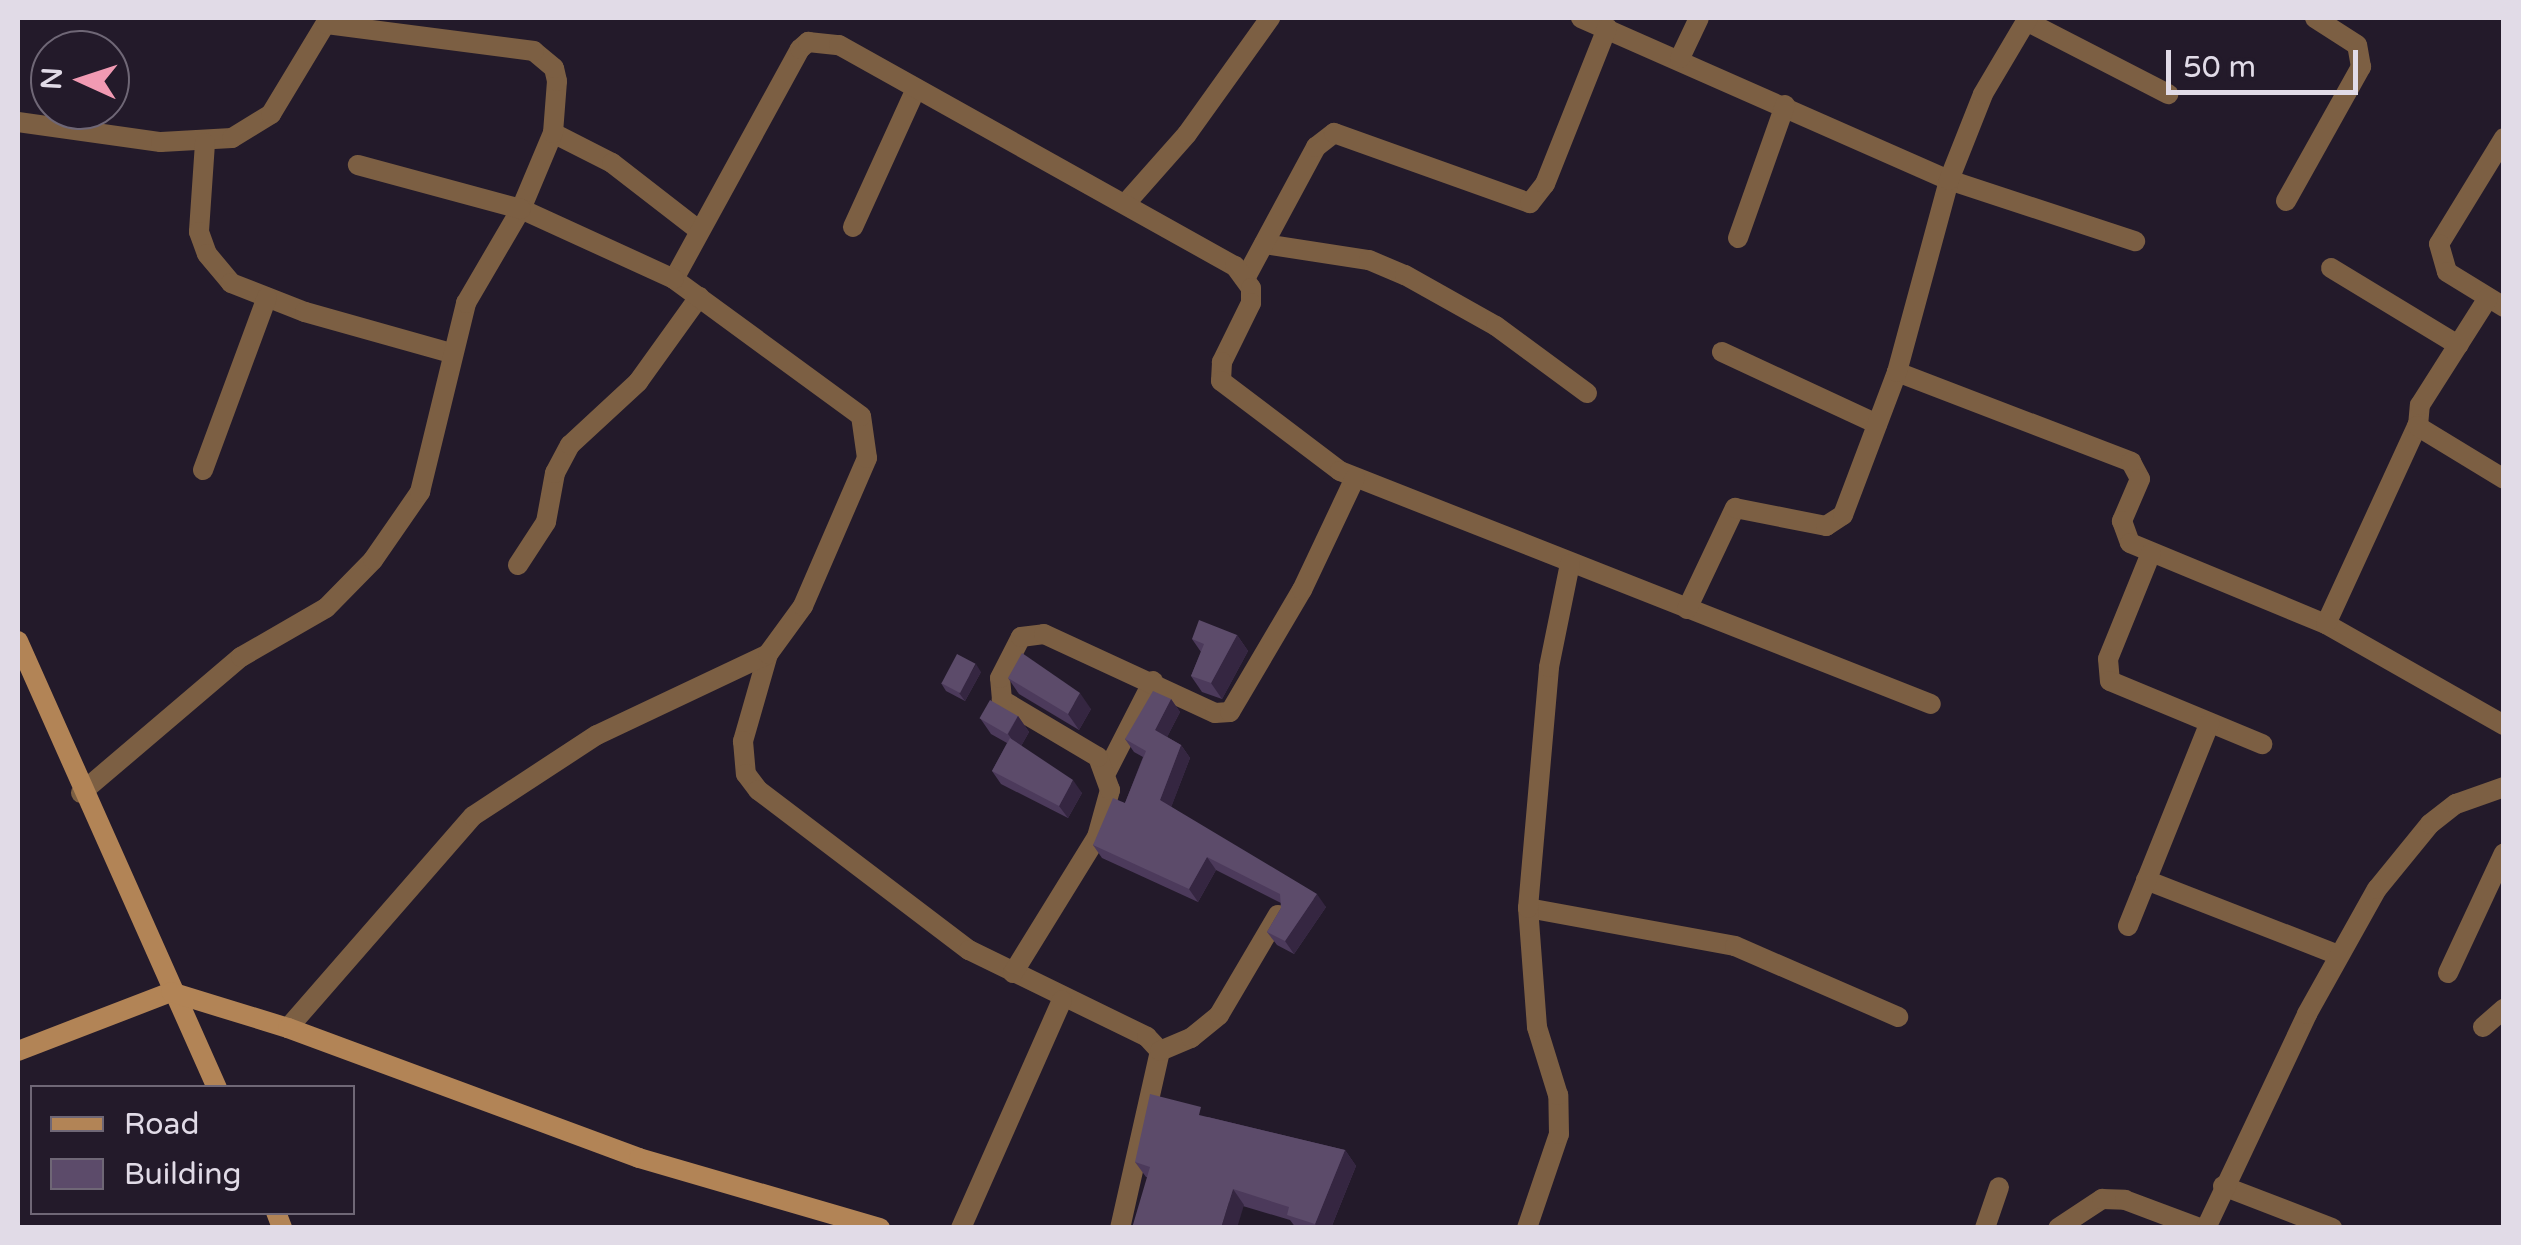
<!DOCTYPE html>
<html>
<head>
<meta charset="utf-8">
<style>
  body { margin:0 }
  #map { position:relative; width:2521px; height:1245px; overflow:hidden; background:#231a2a; font-family:"Varela Round",sans-serif }
  div>[style] { position:absolute }
  .street>* { height:20px; margin:-10px; padding:0 10px; transform-origin:10px; border-radius:10px; background:#7c5f43 }
  .secondary>* { height:20px; margin:-10px; padding:0 10px; transform-origin:10px; border-radius:10px; background:#b28456 }
  .wall>* { inset:0; background:#4c3a5b }
  .shaded-wall>* { inset:0; background:#352641 }
  .building>* { inset:0; background:#5c4b6a; transform-origin:0 0 }
  span { translate:-50% -50%; white-space:nowrap; text-align:center; line-height:1.15; -webkit-text-stroke:8px #231a2a; paint-order:stroke }
  .frame { position:absolute; inset:0; border:20px solid #e1dbe7; pointer-events:none }
  .legend { position:absolute; left:30px; top:1085px; width:325px; height:130px; box-sizing:border-box; background:#231a2a; border:2px solid #6f6776; margin:0; padding:12px 18px; list-style:none; font-size:30px; color:#e1dbe7 }
  .legend li { display:flex; align-items:center; gap:20px; height:50px }
  .legend b { width:50px; border:2px solid #6f6776 }
  .north { position:absolute; left:30px; top:30px; width:100px; height:100px; box-sizing:border-box; background:#231a2a; border:2px solid #6f6776; border-radius:50%; rotate:273deg; font-size:28px; font-weight:700; line-height:40px; text-align:center; color:#e1dbe7 }
  .north::after { content:''; display:block; margin:auto; width:35px; height:45px; background:#f19ab3; clip-path:polygon(50% 0,100% 100%,50% 72%,0 100%) }
  .scale { position:absolute; left:2166px; top:50px; width:192px; height:45px; box-sizing:border-box; border:5px solid #e1dbe7; border-top:0; padding-left:12px; font-size:30px; line-height:35px; white-space:nowrap; color:#e1dbe7; -webkit-text-stroke:8px #231a2a; paint-order:stroke }
</style>
</head>
<body>
<div id="map">
  <div class="street">
    <i style="left:1581px;top:18px;width:402px;rotate:23.8deg"></i>
    <i style="left:1949px;top:180px;width:196px;rotate:18.2deg"></i>
    <i style="left:2026px;top:21px;width:160px;rotate:27.2deg"></i>
    <i style="left:1680px;top:58px;width:44px;rotate:-64.6deg"></i>
    <i style="left:18px;top:122px;width:144px;rotate:8deg"></i>
    <i style="left:161px;top:142px;width:71px;rotate:-3.2deg"></i>
    <i style="left:232px;top:138px;width:46px;rotate:-31.6deg"></i>
    <i style="left:271px;top:114px;width:112px;rotate:-58.9deg"></i>
    <i style="left:553px;top:133px;width:66px;rotate:27deg"></i>
    <i style="left:612px;top:163px;width:108px;rotate:37.8deg"></i>
    <i style="left:2504px;top:138px;width:124px;rotate:121.5deg"></i>
    <i style="left:2439px;top:244px;width:29px;rotate:74deg"></i>
    <i style="left:2447px;top:272px;width:67px;rotate:31.6deg"></i>
    <i style="left:205px;top:143px;width:89px;rotate:93.9deg"></i>
    <i style="left:199px;top:232px;width:23px;rotate:70deg"></i>
    <i style="left:207px;top:254px;width:38px;rotate:50deg"></i>
    <i style="left:231px;top:283px;width:79px;rotate:21.4deg"></i>
    <i style="left:305px;top:312px;width:152px;rotate:15.7deg"></i>
    <i style="left:2286px;top:201px;width:154px;rotate:-60.8deg"></i>
    <i style="left:2361px;top:67px;width:22px;rotate:-100deg"></i>
    <i style="left:2357px;top:45px;width:50px;rotate:-147.3deg"></i>
    <i style="left:1126px;top:203px;width:92px;rotate:-48.5deg"></i>
    <i style="left:1187px;top:134px;width:143px;rotate:-54.4deg"></i>
    <i style="left:853px;top:227px;width:152px;rotate:-65.5deg"></i>
    <i style="left:1738px;top:238px;width:141px;rotate:-70.5deg"></i>
    <i style="left:1264px;top:244px;width:106px;rotate:8.7deg"></i>
    <i style="left:1369px;top:260px;width:39px;rotate:23deg"></i>
    <i style="left:1405px;top:275px;width:104px;rotate:29.3deg"></i>
    <i style="left:1496px;top:326px;width:113px;rotate:36.4deg"></i>
    <i style="left:2331px;top:268px;width:149px;rotate:31.2deg"></i>
    <i style="left:1246px;top:277px;width:148px;rotate:-61.7deg"></i>
    <i style="left:1316px;top:147px;width:23px;rotate:-38deg"></i>
    <i style="left:1334px;top:133px;width:208px;rotate:19.7deg"></i>
    <i style="left:1530px;top:203px;width:24px;rotate:-52deg"></i>
    <i style="left:1545px;top:184px;width:168px;rotate:-68.3deg"></i>
    <i style="left:674px;top:279px;width:262px;rotate:-61.3deg"></i>
    <i style="left:800px;top:49px;width:11px;rotate:-41deg"></i>
    <i style="left:808px;top:42px;width:31px;rotate:6deg"></i>
    <i style="left:839px;top:45px;width:453px;rotate:29.2deg"></i>
    <i style="left:1235px;top:266px;width:27px;rotate:54deg"></i>
    <i style="left:1251px;top:288px;width:15px;rotate:90deg"></i>
    <i style="left:1251px;top:303px;width:66px;rotate:116.2deg"></i>
    <i style="left:1222px;top:362px;width:19px;rotate:93deg"></i>
    <i style="left:1221px;top:381px;width:149px;rotate:37.1deg"></i>
    <i style="left:1340px;top:471px;width:635px;rotate:21.52deg"></i>
    <i style="left:1722px;top:352px;width:171px;rotate:24.9deg"></i>
    <i style="left:1897px;top:372px;width:251px;rotate:21deg"></i>
    <i style="left:2131px;top:462px;width:19px;rotate:62deg"></i>
    <i style="left:2140px;top:479px;width:46px;rotate:113.2deg"></i>
    <i style="left:2122px;top:521px;width:23px;rotate:70deg"></i>
    <i style="left:2130px;top:543px;width:212px;rotate:22.5deg"></i>
    <i style="left:2326px;top:624px;width:205px;rotate:29.6deg"></i>
    <i style="left:2418px;top:426px;width:21px;rotate:-85deg"></i>
    <i style="left:2420px;top:405px;width:127px;rotate:-57.6deg"></i>
    <i style="left:203px;top:470px;width:184px;rotate:-69.7deg"></i>
    <i style="left:2151px;top:553px;width:114px;rotate:112.1deg"></i>
    <i style="left:2108px;top:659px;width:22px;rotate:85deg"></i>
    <i style="left:2110px;top:681px;width:165px;rotate:22.5deg"></i>
    <i style="left:518px;top:565px;width:51px;rotate:-56.9deg"></i>
    <i style="left:546px;top:522px;width:50px;rotate:-79.6deg"></i>
    <i style="left:555px;top:473px;width:32px;rotate:-62deg"></i>
    <i style="left:570px;top:445px;width:93px;rotate:-42.8deg"></i>
    <i style="left:638px;top:382px;width:105px;rotate:-54.3deg"></i>
    <i style="left:1687px;top:609px;width:112px;rotate:-64.6deg"></i>
    <i style="left:1735px;top:508px;width:93px;rotate:11.2deg"></i>
    <i style="left:1826px;top:526px;width:20px;rotate:-33deg"></i>
    <i style="left:1843px;top:515px;width:153px;rotate:-69.3deg"></i>
    <i style="left:1897px;top:372px;width:199px;rotate:-74.8deg"></i>
    <i style="left:1949px;top:180px;width:92px;rotate:-68.4deg"></i>
    <i style="left:1983px;top:94px;width:88px;rotate:-59.4deg"></i>
    <i style="left:2326px;top:624px;width:218px;rotate:-65.3deg"></i>
    <i style="left:2417px;top:426px;width:102px;rotate:31.3deg"></i>
    <i style="left:768px;top:654px;width:91px;rotate:106deg"></i>
    <i style="left:743px;top:741px;width:33px;rotate:85deg"></i>
    <i style="left:746px;top:774px;width:20px;rotate:53deg"></i>
    <i style="left:758px;top:790px;width:265px;rotate:37.2deg"></i>
    <i style="left:969px;top:950px;width:198px;rotate:26deg"></i>
    <i style="left:1147px;top:1037px;width:19px;rotate:47deg"></i>
    <i style="left:1160px;top:1051px;width:181px;rotate:102.7deg"></i>
    <i style="left:1107px;top:771px;width:101px;rotate:-62.9deg"></i>
    <i style="left:81px;top:793px;width:210px;rotate:-40.4deg"></i>
    <i style="left:241px;top:657px;width:98px;rotate:-30deg"></i>
    <i style="left:326px;top:608px;width:67px;rotate:-45.6deg"></i>
    <i style="left:373px;top:560px;width:83px;rotate:-55.3deg"></i>
    <i style="left:420px;top:492px;width:195px;rotate:-76.3deg"></i>
    <i style="left:466px;top:303px;width:109px;rotate:-59.7deg"></i>
    <i style="left:521px;top:209px;width:82px;rotate:-67.2deg"></i>
    <i style="left:553px;top:133px;width:52px;rotate:-85.6deg"></i>
    <i style="left:557px;top:81px;width:13px;rotate:-103deg"></i>
    <i style="left:554px;top:68px;width:26px;rotate:-140deg"></i>
    <i style="left:534px;top:51px;width:209px;rotate:-172.6deg"></i>
    <i style="left:2146px;top:880px;width:206px;rotate:21.3deg"></i>
    <i style="left:1528px;top:908px;width:210px;rotate:10.4deg"></i>
    <i style="left:1735px;top:946px;width:178px;rotate:23.5deg"></i>
    <i style="left:2128px;top:926px;width:218px;rotate:-68.1deg"></i>
    <i style="left:1013px;top:973px;width:160px;rotate:-58.3deg"></i>
    <i style="left:1097px;top:837px;width:49px;rotate:-74.5deg"></i>
    <i style="left:1110px;top:790px;width:35px;rotate:-110deg"></i>
    <i style="left:1098px;top:757px;width:112px;rotate:-149.3deg"></i>
    <i style="left:1002px;top:700px;width:22px;rotate:-95deg"></i>
    <i style="left:1000px;top:678px;width:46px;rotate:-62.9deg"></i>
    <i style="left:1021px;top:637px;width:23px;rotate:-7deg"></i>
    <i style="left:1044px;top:634px;width:188px;rotate:24.8deg"></i>
    <i style="left:1215px;top:713px;width:15px;rotate:-4deg"></i>
    <i style="left:1230px;top:712px;width:142px;rotate:-59.5deg"></i>
    <i style="left:1302px;top:590px;width:124px;rotate:-64.7deg"></i>
    <i style="left:2448px;top:973px;width:132px;rotate:-65deg"></i>
    <i style="left:2483px;top:1027px;width:28px;rotate:-41deg"></i>
    <i style="left:288px;top:1028px;width:281px;rotate:-48.9deg"></i>
    <i style="left:473px;top:816px;width:148px;rotate:-33.2deg"></i>
    <i style="left:597px;top:735px;width:189px;rotate:-25.3deg"></i>
    <i style="left:768px;top:654px;width:59px;rotate:-53.9deg"></i>
    <i style="left:803px;top:606px;width:161px;rotate:-66.6deg"></i>
    <i style="left:867px;top:458px;width:42px;rotate:-98.1deg"></i>
    <i style="left:861px;top:416px;width:232px;rotate:-143.8deg"></i>
    <i style="left:674px;top:279px;width:168px;rotate:-155.4deg"></i>
    <i style="left:521px;top:209px;width:169px;rotate:-164.9deg"></i>
    <i style="left:1160px;top:1051px;width:34px;rotate:-23deg"></i>
    <i style="left:1191px;top:1038px;width:36px;rotate:-39deg"></i>
    <i style="left:1219px;top:1015px;width:116px;rotate:-59.5deg"></i>
    <i style="left:2223px;top:1186px;width:117px;rotate:21.1deg"></i>
    <i style="left:961px;top:1228px;width:249px;rotate:-66.1deg"></i>
    <i style="left:1527px;top:1228px;width:99px;rotate:-71.2deg"></i>
    <i style="left:1559px;top:1134px;width:39px;rotate:-91deg"></i>
    <i style="left:1558px;top:1095px;width:71px;rotate:-107.2deg"></i>
    <i style="left:1537px;top:1027px;width:119px;rotate:-94.3deg"></i>
    <i style="left:1528px;top:908px;width:242px;rotate:-85deg"></i>
    <i style="left:1549px;top:667px;width:105px;rotate:-78.5deg"></i>
    <i style="left:1985px;top:1228px;width:43px;rotate:-71.1deg"></i>
    <i style="left:2058px;top:1228px;width:53px;rotate:-33.4deg"></i>
    <i style="left:2102px;top:1199px;width:23px;rotate:2deg"></i>
    <i style="left:2125px;top:1200px;width:80px;rotate:20.5deg"></i>
    <i style="left:2206px;top:1228px;width:237px;rotate:-64.7deg"></i>
    <i style="left:2307px;top:1014px;width:143px;rotate:-60.8deg"></i>
    <i style="left:2377px;top:889px;width:84px;rotate:-50.8deg"></i>
    <i style="left:2430px;top:824px;width:33px;rotate:-38deg"></i>
    <i style="left:2456px;top:804px;width:51px;rotate:-19.5deg"></i>
  </div>
  <div class="secondary">
    <i style="left:18px;top:641px;width:489px;rotate:66deg"></i>
    <i style="left:18px;top:1051px;width:164px;rotate:-21.1deg"></i>
    <i style="left:171px;top:992px;width:122px;rotate:17.1deg"></i>
    <i style="left:288px;top:1028px;width:374px;rotate:20.3deg"></i>
    <i style="left:639px;top:1158px;width:251px;rotate:16.2deg"></i>
    <i style="left:276px;top:1212px;width:17px;rotate:69deg"></i>
  </div>
  <div class="wall">
    <i style="clip-path:polygon(1237px 635px,1248px 651px,1222px 699px,1202px 692px,1191px 676px,1201px 652px,1192px 639px)"></i>
    <i style="clip-path:polygon(981px 672px,965px 701px,946px 691px,941px 683px)"></i>
    <i style="clip-path:polygon(1008px 678px,1091px 709px,1079px 730px,1019px 694px)"></i>
    <i style="clip-path:polygon(1171px 699px,1180px 712px,1167px 737px,1181px 745px,1190px 758px,1171px 807px,1326px 907px,1294px 954px,1277px 945px,1267px 932px,1281px 908px,1281px 903px,1216px 870px,1198px 902px,1102px 858px,1093px 845px,1125px 803px,1143px 757px,1134px 752px,1125px 739px)"></i>
    <i style="clip-path:polygon(1018px 716px,1029px 732px,1021px 746px,1082px 793px,1068px 818px,1001px 784px,992px 771px,1007px 743px,991px 734px,980px 718px)"></i>
    <i style="clip-path:polygon(1208px 1117px,1345px 1150px,1356px 1166px,1331px 1228px,1296px 1228px,1290px 1220px,1146px 1177px,1135px 1162px)"></i>
  </div>
  <div class="shaded-wall">
    <i style="clip-path:polygon(1237px 635px,1248px 651px,1222px 699px,1211px 683px)"></i>
    <i style="clip-path:polygon(976px 664px,981px 672px,965px 701px,959px 693px)"></i>
    <i style="clip-path:polygon(1080px 693px,1091px 709px,1079px 730px,1068px 714px)"></i>
    <i style="clip-path:polygon(1171px 699px,1180px 712px,1164px 743px,1155px 730px)"></i>
    <i style="clip-path:polygon(1018px 716px,1029px 732px,1019px 750px,1008px 734px)"></i>
    <i style="clip-path:polygon(1181px 745px,1190px 758px,1169px 813px,1160px 800px)"></i>
    <i style="clip-path:polygon(1073px 780px,1082px 793px,1068px 818px,1059px 806px)"></i>
    <i style="clip-path:polygon(1207px 857px,1216px 870px,1198px 902px,1189px 889px)"></i>
    <i style="clip-path:polygon(1317px 894px,1326px 907px,1294px 954px,1285px 941px)"></i>
    <i style="clip-path:polygon(1345px 1150px,1356px 1166px,1331px 1228px,1318px 1228px,1315px 1224px)"></i>
    <i style="clip-path:polygon(1233px 1189px,1244px 1205px,1237px 1228px,1221px 1228px)"></i>
  </div>
  <div class="building">
    <i style="clip-path:polygon(1199px 620px,1237px 635px,1211px 683px,1191px 676px,1204px 644px,1192px 639px)"></i>
    <i style="clip-path:polygon(1022px 653px,1080px 693px,1068px 714px,1008px 678px)"></i>
    <i style="left:957px;top:654px;width:21px;height:33px;rotate:28deg"></i>
    <i style="clip-path:polygon(1153px 691px,1171px 699px,1155px 730px,1181px 745px,1160px 800px,1317px 894px,1285px 941px,1267px 932px,1281px 908px,1280px 894px,1207px 857px,1189px 889px,1093px 845px,1113px 798px,1125px 803px,1146px 751px,1125px 739px)"></i>
    <i style="left:990px;top:700px;width:32px;height:21px;rotate:30deg"></i>
    <i style="clip-path:polygon(1010px 738px,1073px 780px,1059px 806px,992px 771px)"></i>
    <i style="clip-path:polygon(1150px 1094px,1201px 1107px,1199px 1115px,1345px 1150px,1315px 1224px,1287px 1215px,1289px 1207px,1233px 1189px,1221px 1228px,1132px 1228px,1150px 1167px,1135px 1162px)"></i>
  </div>
  <div class="frame"></div>
  <ul class="legend">
  <li><b style="height:12px;background:#b28456"></b>Road</li>
  <li><b style="height:28px;background:#5c4b6a"></b>Building</li>
  </ul>
  <div class="north">N</div>
  <div class="scale">50 m</div>
</div>
</body>
</html>
